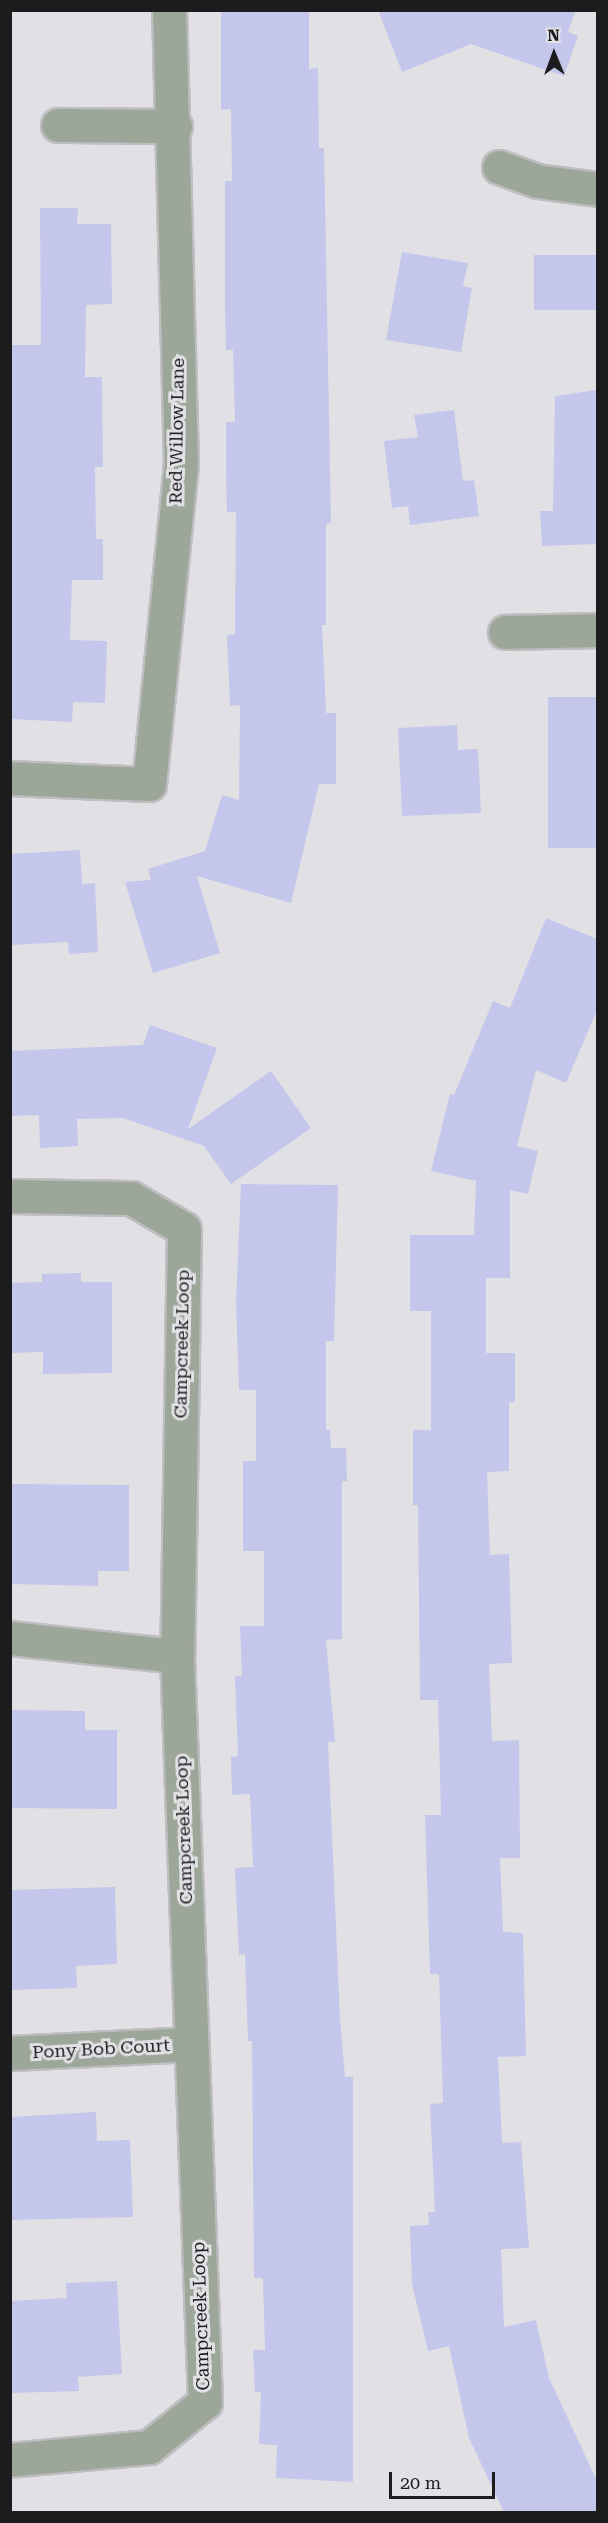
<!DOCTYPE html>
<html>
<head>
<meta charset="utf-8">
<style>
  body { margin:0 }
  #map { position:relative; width:608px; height:2523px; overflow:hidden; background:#e1e1e5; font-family:"Roboto Serif",serif }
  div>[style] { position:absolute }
  .building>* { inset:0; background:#c4c6eb; transform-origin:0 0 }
  .roads { filter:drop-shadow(2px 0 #bebec1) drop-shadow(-2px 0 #bebec1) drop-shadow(0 2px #bebec1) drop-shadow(0 -2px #bebec1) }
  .minor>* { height:33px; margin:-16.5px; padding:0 16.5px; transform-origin:16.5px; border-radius:16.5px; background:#9da799 }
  span { translate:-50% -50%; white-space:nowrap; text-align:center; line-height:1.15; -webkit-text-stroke:6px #e1e1e5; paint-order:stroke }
  .street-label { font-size:18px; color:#1c1c1e }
  .frame { position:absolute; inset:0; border:12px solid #1c1c1e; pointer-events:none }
  .north { position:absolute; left:524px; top:24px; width:60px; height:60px; -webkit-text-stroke:4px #e1e1e5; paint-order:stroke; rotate:359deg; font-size:16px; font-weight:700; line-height:24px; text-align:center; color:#1c1c1e }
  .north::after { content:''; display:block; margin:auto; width:21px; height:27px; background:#1c1c1e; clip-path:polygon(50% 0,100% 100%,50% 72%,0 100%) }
  .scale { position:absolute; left:389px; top:2472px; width:106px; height:27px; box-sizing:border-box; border:3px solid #1c1c1e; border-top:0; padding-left:8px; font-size:18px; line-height:21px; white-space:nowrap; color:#1c1c1e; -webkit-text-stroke:4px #e1e1e5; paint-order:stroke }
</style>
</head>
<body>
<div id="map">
  <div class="building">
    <i style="clip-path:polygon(221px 10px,309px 10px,309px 69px,318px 68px,319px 148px,324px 148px,331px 523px,326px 524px,326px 625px,322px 625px,326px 713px,336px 713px,336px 784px,319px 784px,291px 903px,197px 876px,220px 953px,153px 973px,125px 882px,151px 880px,148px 869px,205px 851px,222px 795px,239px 800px,240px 705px,230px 706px,227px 635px,235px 634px,236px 512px,227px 512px,226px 473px,226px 422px,235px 422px,233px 350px,226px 350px,225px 312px,225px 181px,232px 181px,231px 109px,221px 110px)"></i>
    <i style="clip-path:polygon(378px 10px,576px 10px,568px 32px,578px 36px,564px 76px,471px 44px,402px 72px)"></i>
    <i style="clip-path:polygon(40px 208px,78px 208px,77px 224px,111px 224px,112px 304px,86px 305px,85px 377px,102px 377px,103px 467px,95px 467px,96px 539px,103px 539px,103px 580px,72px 580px,70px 640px,107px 641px,105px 703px,73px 702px,72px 722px,10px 719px,10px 345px,41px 345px)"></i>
    <i style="clip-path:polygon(402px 252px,468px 263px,463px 286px,472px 288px,461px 352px,386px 340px)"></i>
    <i style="left:597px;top:255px;width:55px;height:63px;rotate:90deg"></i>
    <i style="clip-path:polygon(597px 390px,597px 544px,542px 546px,540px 511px,553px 511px,555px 396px)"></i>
    <i style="clip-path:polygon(454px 410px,463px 481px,474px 480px,479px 516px,410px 525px,408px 506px,392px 508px,384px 441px,418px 437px,414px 415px)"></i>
    <i style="left:597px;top:697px;width:151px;height:49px;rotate:90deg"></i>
    <i style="clip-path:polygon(457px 725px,458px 750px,478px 749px,481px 813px,402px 816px,398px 728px)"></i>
    <i style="clip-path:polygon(80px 850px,82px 884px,95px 883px,98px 952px,69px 954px,68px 942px,10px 945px,10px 854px)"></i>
    <i style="clip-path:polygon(546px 918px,597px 939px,597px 1010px,566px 1083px,536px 1070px,517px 1146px,538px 1151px,528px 1194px,510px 1190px,510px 1278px,486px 1278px,486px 1353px,515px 1353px,515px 1402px,509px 1402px,509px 1471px,487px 1472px,490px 1555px,509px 1554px,512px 1663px,489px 1664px,492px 1741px,519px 1740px,520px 1858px,500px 1858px,503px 1932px,523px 1933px,526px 2056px,498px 2057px,502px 2143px,521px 2142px,529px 2248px,501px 2249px,504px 2327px,536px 2320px,549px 2378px,597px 2481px,597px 2512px,504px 2512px,469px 2438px,449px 2346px,428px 2351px,412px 2284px,410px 2226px,429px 2225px,428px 2212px,435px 2212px,430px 2104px,443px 2103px,439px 1974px,430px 1974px,425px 1815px,441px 1815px,438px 1700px,420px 1700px,418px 1505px,413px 1505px,413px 1430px,431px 1430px,431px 1311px,410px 1311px,410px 1235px,474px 1235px,476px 1181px,431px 1171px,450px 1094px,454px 1095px,493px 1001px,510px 1008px)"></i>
    <i style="clip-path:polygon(150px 1025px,217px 1048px,188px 1129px,271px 1071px,311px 1128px,231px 1184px,204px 1146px,123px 1118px,77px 1119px,78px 1146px,40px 1148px,39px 1115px,10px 1116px,10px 1051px,143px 1045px)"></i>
    <i style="clip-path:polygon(241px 1184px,338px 1185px,334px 1341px,326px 1341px,326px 1430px,330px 1430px,331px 1448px,346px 1448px,347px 1481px,342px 1481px,342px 1639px,326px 1640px,335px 1742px,328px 1742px,340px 2019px,345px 2077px,353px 2077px,353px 2482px,276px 2478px,277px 2445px,259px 2444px,261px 2392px,255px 2392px,253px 2350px,265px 2350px,263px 2278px,254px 2278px,252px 2041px,248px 2041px,245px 1954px,239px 1955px,235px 1868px,253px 1867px,250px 1794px,232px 1795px,231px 1757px,238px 1756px,235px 1676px,242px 1676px,240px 1626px,264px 1626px,264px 1551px,243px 1551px,243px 1461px,256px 1461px,256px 1390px,239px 1390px,236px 1301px)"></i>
    <i style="clip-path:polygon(81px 1273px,81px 1282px,112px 1282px,112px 1373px,43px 1374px,43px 1352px,10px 1353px,10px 1283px,42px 1282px,42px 1274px)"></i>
    <i style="clip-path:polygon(10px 1484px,129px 1485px,129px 1571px,98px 1571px,98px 1586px,10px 1584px)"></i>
    <i style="clip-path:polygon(10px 1710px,85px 1711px,85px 1730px,117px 1730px,117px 1809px,10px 1808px)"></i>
    <i style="clip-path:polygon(115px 1887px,117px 1964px,76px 1966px,77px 1988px,10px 1990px,10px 1890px)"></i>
    <i style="clip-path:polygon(96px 2112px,97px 2141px,130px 2140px,133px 2217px,10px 2220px,10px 2117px)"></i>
    <i style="clip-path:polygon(117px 2281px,122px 2374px,78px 2377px,79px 2391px,10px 2393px,10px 2301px,67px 2298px,66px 2283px)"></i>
  </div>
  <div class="roads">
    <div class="minor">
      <i style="left:58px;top:125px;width:117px;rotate:0.5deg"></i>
      <i style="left:499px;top:167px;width:40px;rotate:20.2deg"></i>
      <i style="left:537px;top:181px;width:62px;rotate:7.5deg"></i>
      <i style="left:505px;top:632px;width:93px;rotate:-1.2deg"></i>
      <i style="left:10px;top:778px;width:139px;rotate:2.5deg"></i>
      <i style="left:149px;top:784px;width:321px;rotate:-84.3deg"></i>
      <i style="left:181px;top:465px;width:455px;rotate:-91.5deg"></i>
      <i style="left:10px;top:1196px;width:121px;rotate:0.9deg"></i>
      <i style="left:131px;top:1198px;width:61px;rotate:30.3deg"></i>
      <i style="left:184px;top:1229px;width:427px;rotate:90.9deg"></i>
      <i style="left:177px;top:1656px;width:747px;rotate:87.85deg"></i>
      <i style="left:205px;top:2402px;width:72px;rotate:141.2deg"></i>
      <i style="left:149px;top:2447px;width:140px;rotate:174.7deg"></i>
      <i style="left:10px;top:1638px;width:168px;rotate:6.2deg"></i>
      <i style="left:10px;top:2053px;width:181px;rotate:-2.8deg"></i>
    </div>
  </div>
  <div class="street-label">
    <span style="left:177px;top:431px;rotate:-89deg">Red Willow Lane</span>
    <span style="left:182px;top:1344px;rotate:-89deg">Campcreek Loop</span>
    <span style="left:184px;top:1830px;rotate:-92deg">Campcreek Loop</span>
    <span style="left:101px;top:2049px;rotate:-3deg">Pony Bob Court</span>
    <span style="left:201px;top:2316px;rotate:-92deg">Campcreek Loop</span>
  </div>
  <div class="frame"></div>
  <div class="north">N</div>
  <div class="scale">20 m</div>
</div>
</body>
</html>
